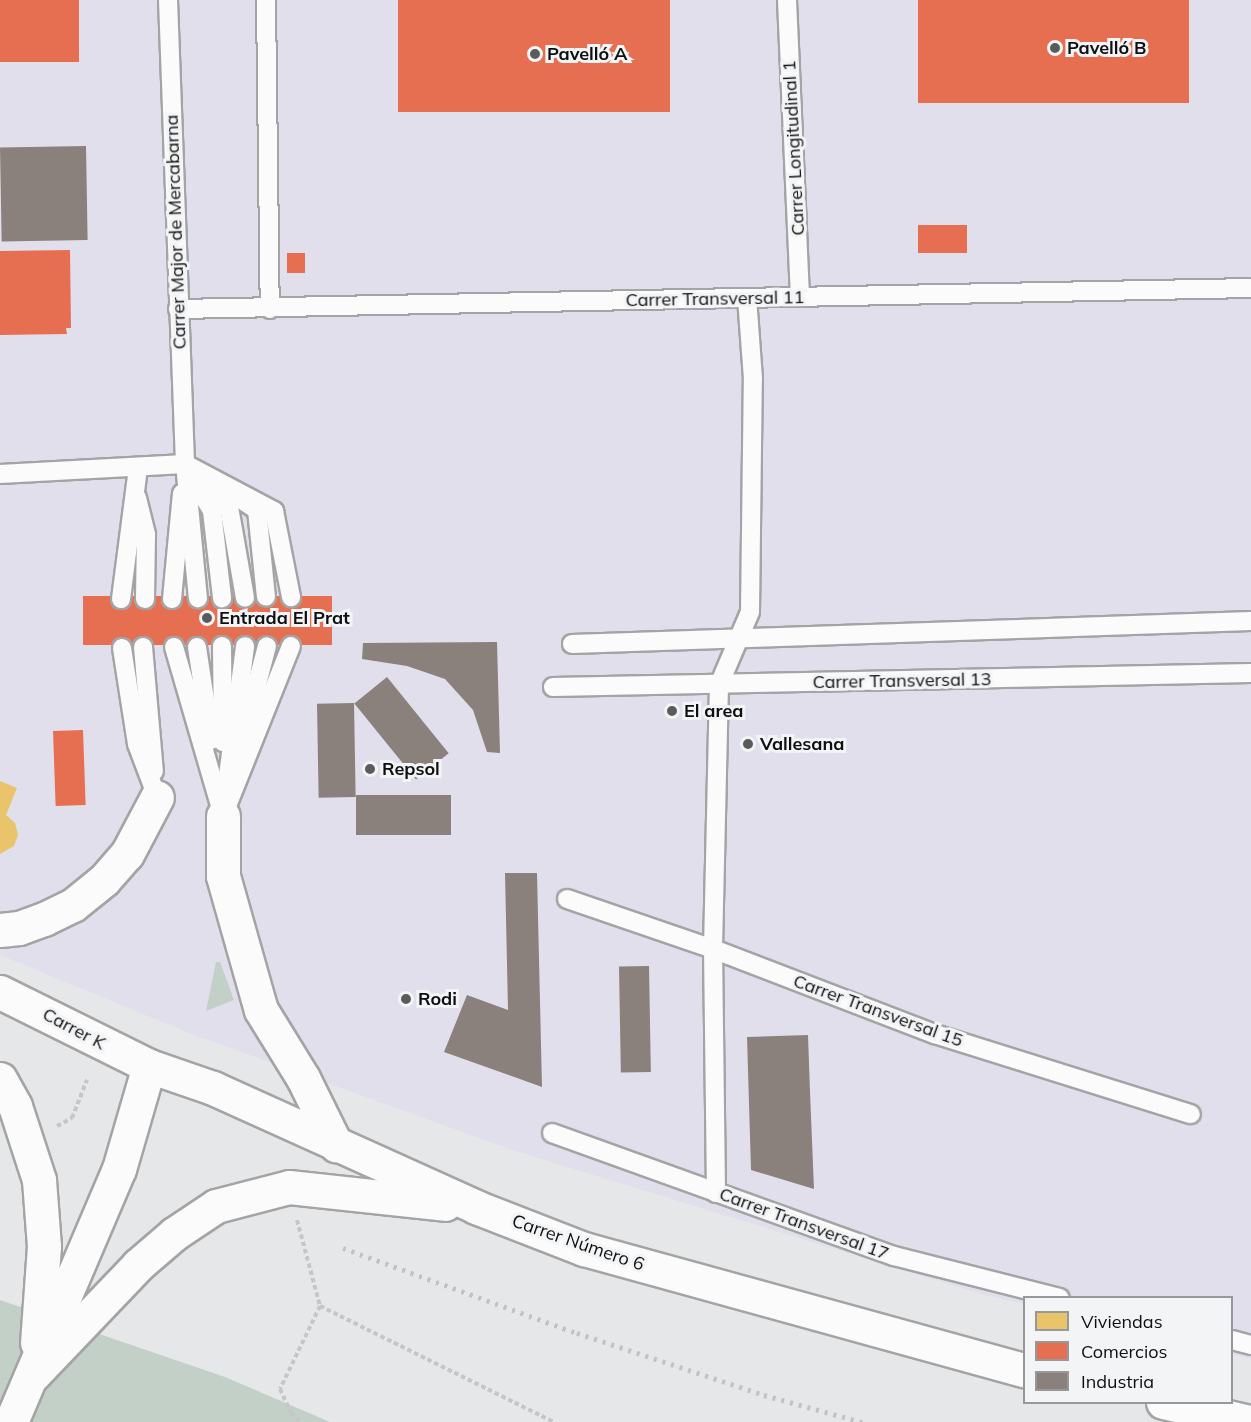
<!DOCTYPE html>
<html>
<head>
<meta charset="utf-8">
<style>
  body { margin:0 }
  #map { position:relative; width:1251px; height:1422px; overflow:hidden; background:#e6e7e8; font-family:Mulish,sans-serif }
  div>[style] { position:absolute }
  .commercial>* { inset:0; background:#e2dfec }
  .green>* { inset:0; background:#c3d0c7 }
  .homes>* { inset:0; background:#e9c46a }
  .shops>* { inset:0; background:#e76f51; transform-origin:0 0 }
  .industry>* { inset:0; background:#8a817c; transform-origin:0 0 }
  .path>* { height:4px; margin-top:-2px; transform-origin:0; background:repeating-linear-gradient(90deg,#c6c6c6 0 4.5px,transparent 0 7.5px) }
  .roads { filter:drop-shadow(2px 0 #a4a4a5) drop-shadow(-2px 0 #a4a4a5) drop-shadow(0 2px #a4a4a5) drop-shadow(0 -2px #a4a4a5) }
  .lane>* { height:18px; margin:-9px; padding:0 9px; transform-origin:9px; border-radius:9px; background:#fbfbfc }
  .secondary>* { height:33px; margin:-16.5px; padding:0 16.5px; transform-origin:16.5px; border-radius:16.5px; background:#fbfbfc }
  .rail>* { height:4.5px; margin-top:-2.25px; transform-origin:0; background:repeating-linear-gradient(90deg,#c1c2c2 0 3px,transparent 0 9px) }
  .dots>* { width:16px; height:16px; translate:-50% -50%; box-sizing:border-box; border:3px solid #f2f4f6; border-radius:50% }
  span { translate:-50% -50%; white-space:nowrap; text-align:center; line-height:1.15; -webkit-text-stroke:6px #f2f4f6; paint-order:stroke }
  .poi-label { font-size:18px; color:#0e0f10; font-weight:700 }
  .left { translate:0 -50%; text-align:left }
  .street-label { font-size:18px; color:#0e0f10 }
  .legend { position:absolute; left:1023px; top:1296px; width:210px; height:108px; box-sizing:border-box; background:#f2f4f6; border:2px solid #97989a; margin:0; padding:8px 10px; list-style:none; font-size:18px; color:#0e0f10 }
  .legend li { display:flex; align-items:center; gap:12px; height:30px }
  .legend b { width:30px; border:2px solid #97989a }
</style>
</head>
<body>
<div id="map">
  <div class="commercial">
    <i style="clip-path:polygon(0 0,1251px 0,1251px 1359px,1232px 1354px,1232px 1298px,1024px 1298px,1024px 1304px,988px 1296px,515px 1151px,189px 1033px,0 955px)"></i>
  </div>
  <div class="green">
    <i style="clip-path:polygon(216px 962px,220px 962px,234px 1000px,206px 1011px)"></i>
    <i style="clip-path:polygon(0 1300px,225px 1377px,330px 1422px,0 1422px)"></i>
  </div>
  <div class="homes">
    <i style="clip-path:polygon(0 781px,17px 788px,6px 815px,15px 823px,18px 835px,14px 846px,0 854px)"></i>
  </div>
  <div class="shops">
    <i style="left:0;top:0;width:79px;height:62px"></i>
    <i style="left:398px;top:0;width:272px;height:112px"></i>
    <i style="left:918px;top:0;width:271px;height:103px"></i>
    <i style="left:967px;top:225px;width:28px;height:49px;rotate:90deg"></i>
    <i style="clip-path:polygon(70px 250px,71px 328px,66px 328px,67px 334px,0 335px,0 251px)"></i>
    <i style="left:287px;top:253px;width:18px;height:20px"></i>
    <i style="left:332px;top:596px;width:49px;height:249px;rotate:90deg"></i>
    <i style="left:83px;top:730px;width:75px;height:30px;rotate:88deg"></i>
  </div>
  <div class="industry">
    <i style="left:86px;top:146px;width:94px;height:86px;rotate:89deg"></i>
    <i style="clip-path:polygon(497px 642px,500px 753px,487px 752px,473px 710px,445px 679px,407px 666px,362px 659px,363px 643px)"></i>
    <i style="left:387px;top:677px;width:98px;height:42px;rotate:51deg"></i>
    <i style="left:354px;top:703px;width:94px;height:37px;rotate:89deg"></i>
    <i style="left:451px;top:795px;width:40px;height:95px;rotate:90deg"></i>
    <i style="clip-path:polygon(505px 873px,537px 873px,542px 1087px,444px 1052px,467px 995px,508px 1010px)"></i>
    <i style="left:649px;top:966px;width:106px;height:30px;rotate:89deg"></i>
    <i style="clip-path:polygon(808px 1035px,810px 1092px,814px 1189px,751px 1170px,747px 1037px)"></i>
  </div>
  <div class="path">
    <i style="left:57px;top:1126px;width:17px;rotate:-28deg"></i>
    <i style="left:72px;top:1118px;width:41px;rotate:-68.5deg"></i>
    <i style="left:297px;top:1220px;width:89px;rotate:75deg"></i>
    <i style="left:320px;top:1306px;width:92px;rotate:115.7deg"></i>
    <i style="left:280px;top:1389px;width:26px;rotate:65deg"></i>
    <i style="left:291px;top:1413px;width:13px;rotate:42deg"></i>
    <i style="left:320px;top:1306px;width:261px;rotate:26.4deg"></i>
  </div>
  <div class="roads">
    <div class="lane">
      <i style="left:168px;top:0;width:464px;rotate:87.9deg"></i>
      <i style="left:185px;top:464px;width:135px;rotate:84.5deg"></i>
      <i style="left:266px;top:0;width:309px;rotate:89.3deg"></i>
      <i style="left:787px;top:0;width:296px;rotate:87.5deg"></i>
      <i style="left:178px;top:309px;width:1073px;rotate:-1.12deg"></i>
      <i style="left:185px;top:464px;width:101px;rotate:27.8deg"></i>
      <i style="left:274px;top:511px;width:88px;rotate:78.8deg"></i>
      <i style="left:0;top:474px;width:185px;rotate:-3.1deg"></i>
      <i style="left:199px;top:478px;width:42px;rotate:44deg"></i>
      <i style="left:229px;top:507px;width:92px;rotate:80deg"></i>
      <i style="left:196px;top:484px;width:31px;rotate:59deg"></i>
      <i style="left:212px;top:511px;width:88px;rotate:83.4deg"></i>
      <i style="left:137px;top:498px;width:38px;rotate:76deg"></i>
      <i style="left:146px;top:535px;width:64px;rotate:90.9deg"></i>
      <i style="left:242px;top:500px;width:18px;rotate:34deg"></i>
      <i style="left:257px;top:510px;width:87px;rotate:84.1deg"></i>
      <i style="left:121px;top:599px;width:132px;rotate:-82.6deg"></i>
      <i style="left:172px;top:599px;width:106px;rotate:-84.6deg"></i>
      <i style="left:572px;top:644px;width:679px;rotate:-1.94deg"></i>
      <i style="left:222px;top:646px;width:96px;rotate:89.4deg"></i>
      <i style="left:143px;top:647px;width:125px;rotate:85deg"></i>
      <i style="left:174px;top:647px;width:176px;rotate:73.8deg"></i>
      <i style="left:197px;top:647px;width:94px;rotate:81.4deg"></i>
      <i style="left:122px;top:648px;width:97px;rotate:81.1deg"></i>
      <i style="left:137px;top:744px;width:57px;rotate:69.3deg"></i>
      <i style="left:553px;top:687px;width:698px;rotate:-1.15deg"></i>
      <i style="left:241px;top:745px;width:102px;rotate:-75.3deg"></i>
      <i style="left:226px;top:791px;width:146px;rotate:-82.5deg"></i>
      <i style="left:223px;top:816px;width:183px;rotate:-68.2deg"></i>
      <i style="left:567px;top:899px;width:154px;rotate:18.9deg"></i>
      <i style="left:713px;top:949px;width:238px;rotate:21deg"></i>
      <i style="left:935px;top:1034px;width:268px;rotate:17.4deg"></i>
      <i style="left:552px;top:1133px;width:363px;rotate:19.8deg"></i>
      <i style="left:894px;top:1256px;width:171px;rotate:14.2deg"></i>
      <i style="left:716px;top:1193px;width:244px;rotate:-90.7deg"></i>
      <i style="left:713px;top:949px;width:264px;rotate:-88.7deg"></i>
      <i style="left:719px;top:685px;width:79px;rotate:-67deg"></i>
      <i style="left:750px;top:612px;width:233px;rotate:-89.3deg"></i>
      <i style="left:753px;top:379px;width:81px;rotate:-94.2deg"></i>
      <i style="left:1232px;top:1340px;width:20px;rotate:15deg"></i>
    </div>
    <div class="secondary">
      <i style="left:223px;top:816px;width:60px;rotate:90deg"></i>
      <i style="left:223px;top:876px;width:139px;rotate:74.2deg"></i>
      <i style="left:261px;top:1010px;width:80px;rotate:58.3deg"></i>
      <i style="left:303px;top:1078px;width:75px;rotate:63.8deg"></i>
      <i style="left:0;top:930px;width:19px;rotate:-6deg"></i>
      <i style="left:19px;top:928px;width:27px;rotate:-20deg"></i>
      <i style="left:44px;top:919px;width:32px;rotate:-26deg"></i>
      <i style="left:73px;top:905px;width:40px;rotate:-39deg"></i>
      <i style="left:104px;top:880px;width:35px;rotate:-49deg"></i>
      <i style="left:127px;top:854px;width:64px;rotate:-62.2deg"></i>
      <i style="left:0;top:992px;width:166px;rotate:26.4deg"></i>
      <i style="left:149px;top:1066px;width:68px;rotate:19deg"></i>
      <i style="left:213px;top:1088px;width:289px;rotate:24.3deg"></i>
      <i style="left:476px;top:1207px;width:116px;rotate:21.3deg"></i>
      <i style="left:584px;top:1249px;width:456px;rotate:15.4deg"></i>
      <i style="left:0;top:1079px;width:31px;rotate:61deg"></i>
      <i style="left:15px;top:1106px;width:78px;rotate:72deg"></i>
      <i style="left:39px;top:1180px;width:66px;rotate:85.7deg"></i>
      <i style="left:44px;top:1246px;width:97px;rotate:94.1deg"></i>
      <i style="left:34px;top:1374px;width:151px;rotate:-46.3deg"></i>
      <i style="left:138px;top:1265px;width:48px;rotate:-40.7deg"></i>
      <i style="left:174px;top:1234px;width:50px;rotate:-33.7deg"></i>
      <i style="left:216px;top:1206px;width:75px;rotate:-14.6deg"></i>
      <i style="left:289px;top:1187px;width:157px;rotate:6.2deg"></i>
      <i style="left:1163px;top:1402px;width:88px;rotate:13.1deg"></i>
      <i style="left:11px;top:1422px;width:275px;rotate:-66.9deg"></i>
      <i style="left:119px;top:1169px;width:107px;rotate:-73.8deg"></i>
    </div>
  </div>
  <div class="rail">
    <i style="left:343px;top:1248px;width:249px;rotate:20deg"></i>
    <i style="left:577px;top:1333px;width:197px;rotate:18.3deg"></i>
    <i style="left:764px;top:1395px;width:102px;rotate:15.4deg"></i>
  </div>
  <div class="dots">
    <i style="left:1055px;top:48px;background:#5a5b5c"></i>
    <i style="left:535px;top:54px;background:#5a5b5c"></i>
    <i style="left:207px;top:618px;background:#5a5b5c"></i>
    <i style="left:672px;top:711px;background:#5a5b5c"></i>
    <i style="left:748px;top:744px;background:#5a5b5c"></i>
    <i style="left:370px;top:769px;background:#5a5b5c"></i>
    <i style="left:406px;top:999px;background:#5a5b5c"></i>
  </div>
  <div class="poi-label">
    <span class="left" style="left:1067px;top:48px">Pavelló B</span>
    <span class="left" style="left:547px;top:54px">Pavelló A</span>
    <span class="left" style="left:219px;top:618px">Entrada El Prat</span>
    <span class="left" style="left:684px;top:711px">El area</span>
    <span class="left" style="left:760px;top:744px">Vallesana</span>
    <span class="left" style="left:382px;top:769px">Repsol</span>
    <span class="left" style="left:418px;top:999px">Rodi</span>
  </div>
  <div class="street-label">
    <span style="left:794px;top:148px;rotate:-93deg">Carrer Longitudinal 1</span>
    <span style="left:176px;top:232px;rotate:-92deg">Carrer Major de Mercabarna</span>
    <span style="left:715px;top:299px;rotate:-1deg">Carrer Transversal 11</span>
    <span style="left:902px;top:681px;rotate:-1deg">Carrer Transversal 13</span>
    <span style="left:878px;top:1011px;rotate:20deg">Carrer Transversal 15</span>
    <span style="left:74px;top:1029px;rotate:28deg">Carrer K</span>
    <span style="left:804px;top:1224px;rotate:20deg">Carrer Transversal 17</span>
    <span style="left:578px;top:1243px;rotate:19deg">Carrer Número 6</span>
  </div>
  <ul class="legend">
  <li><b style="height:16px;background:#e9c46a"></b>Viviendas</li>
  <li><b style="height:16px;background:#e76f51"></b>Comercios</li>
  <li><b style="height:16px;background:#8a817c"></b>Industria</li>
  </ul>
</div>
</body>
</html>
